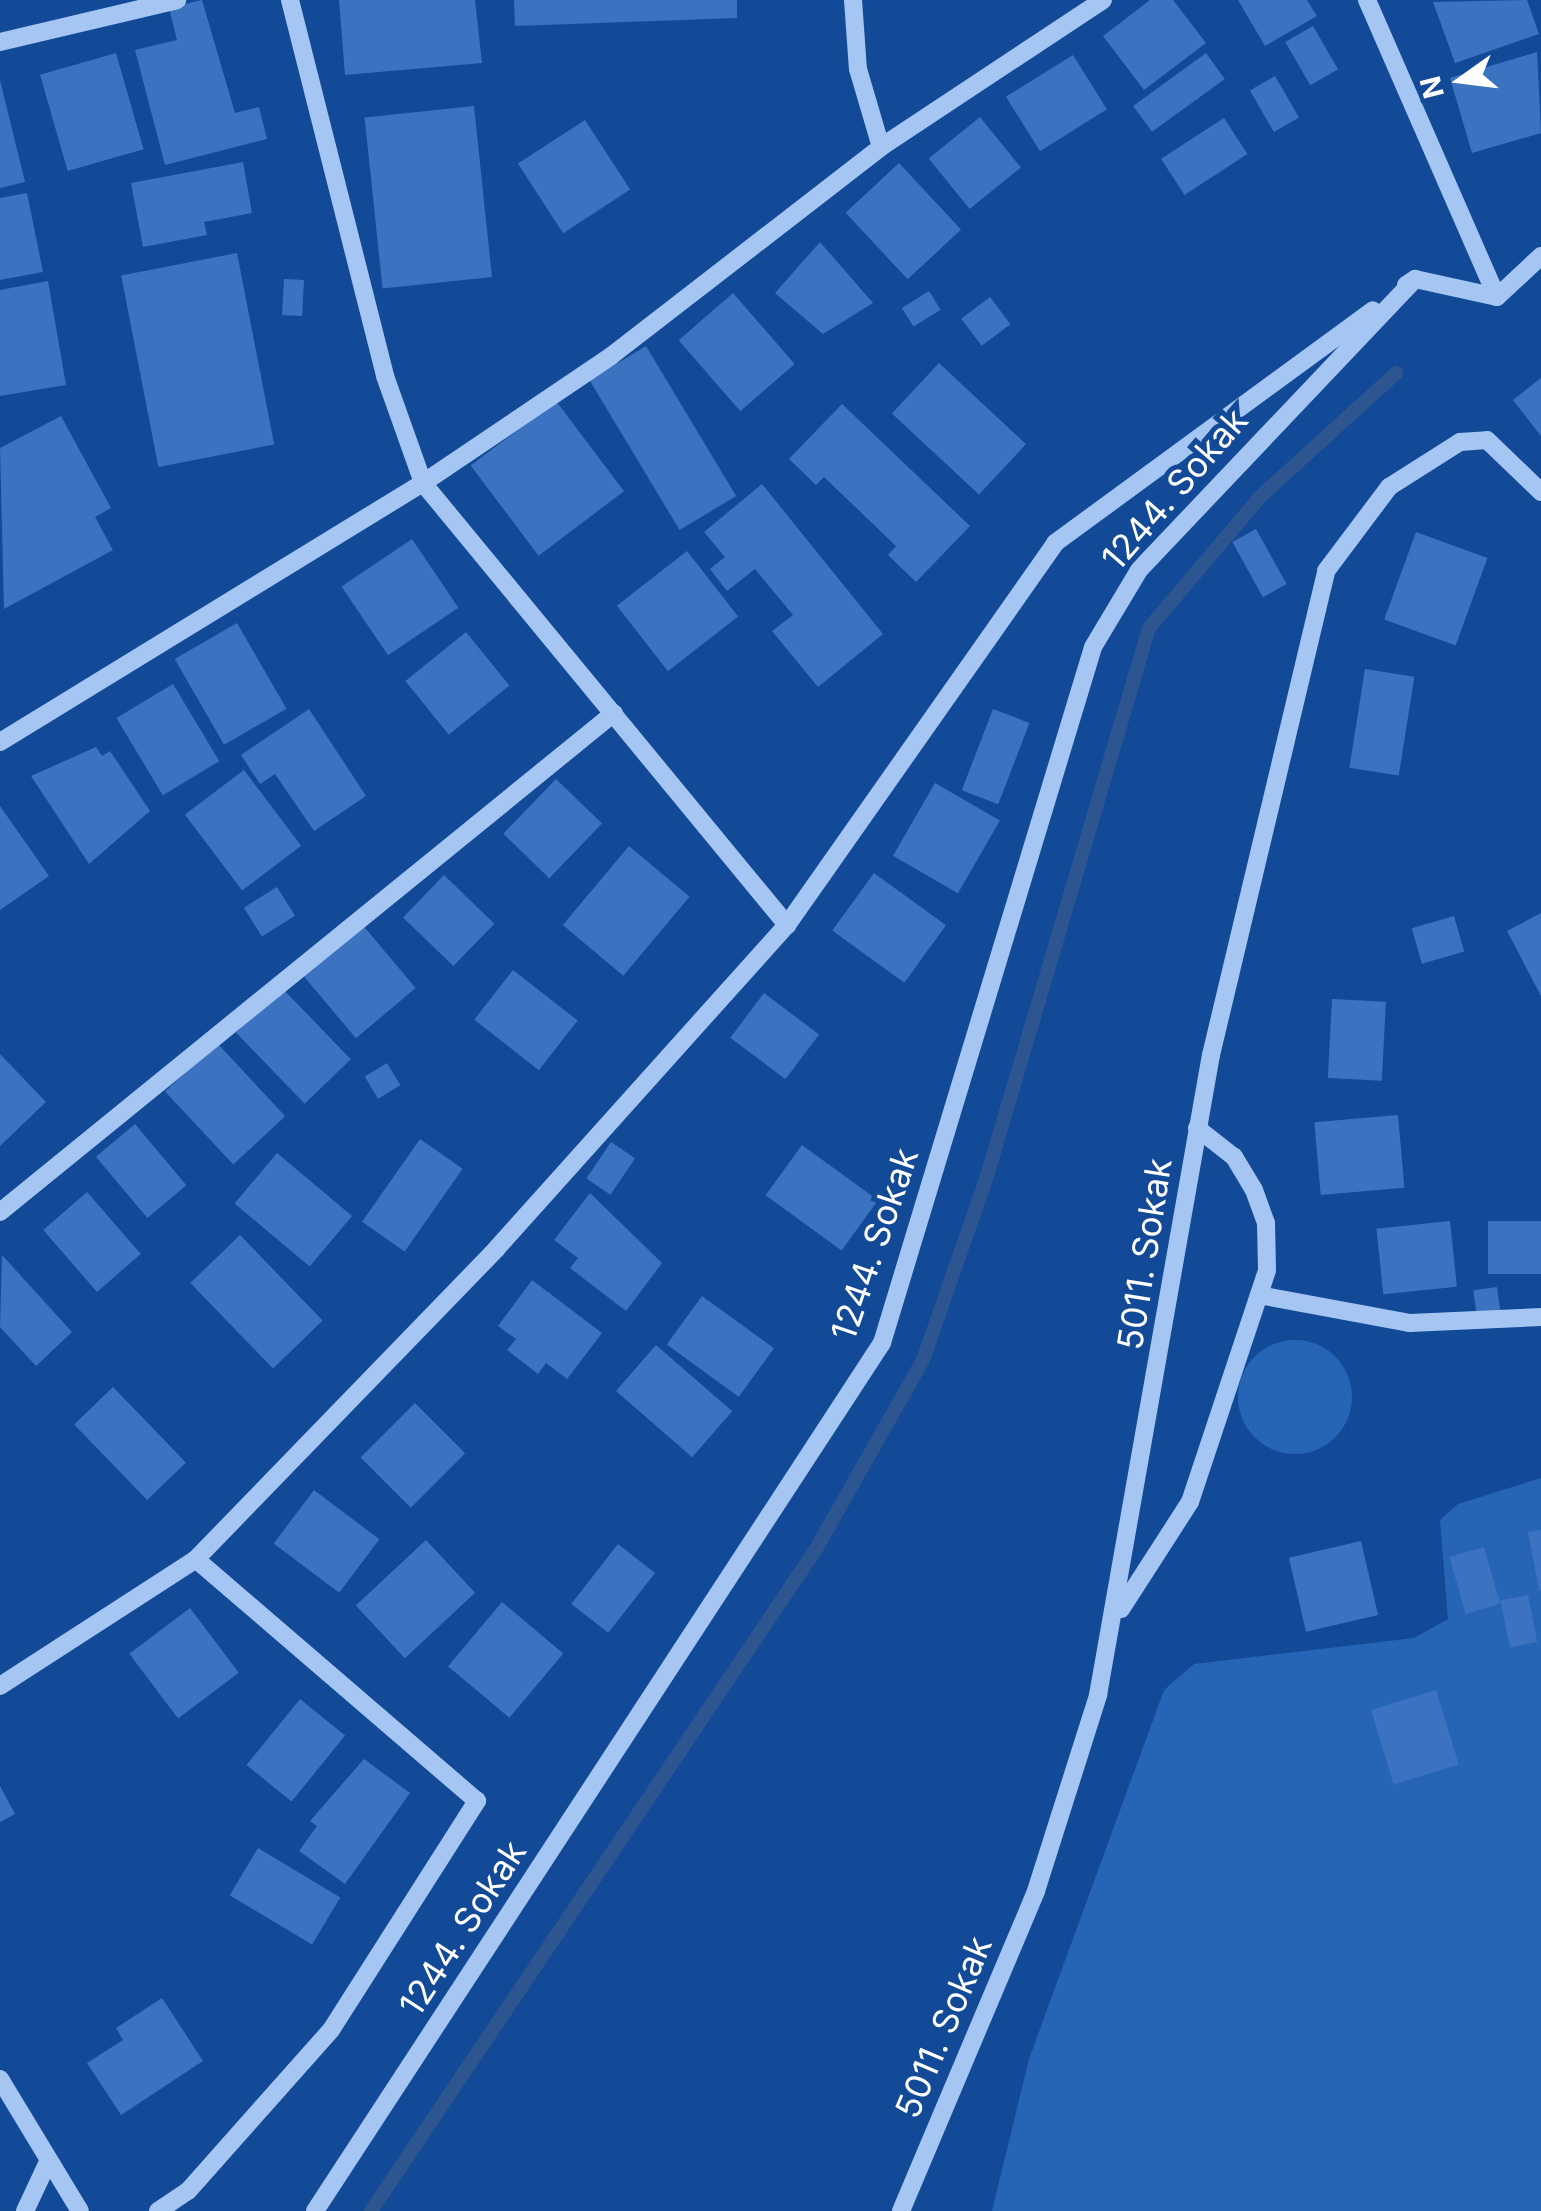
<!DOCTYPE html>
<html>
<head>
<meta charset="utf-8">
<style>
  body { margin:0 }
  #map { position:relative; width:1541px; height:2211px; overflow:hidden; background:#134a98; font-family:Inter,sans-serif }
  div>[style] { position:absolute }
  .green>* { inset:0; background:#2664b6 }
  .round { border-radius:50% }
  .stream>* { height:14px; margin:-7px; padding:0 7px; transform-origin:7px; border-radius:7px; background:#2d558f }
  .building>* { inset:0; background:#3c73c0; transform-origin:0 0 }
  .minor>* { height:18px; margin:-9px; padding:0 9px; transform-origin:9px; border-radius:9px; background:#a5c6f3 }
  span { translate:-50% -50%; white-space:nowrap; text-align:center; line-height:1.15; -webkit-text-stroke:10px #134a98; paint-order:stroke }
  .street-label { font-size:35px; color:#fff }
  .north { position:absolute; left:1411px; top:30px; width:100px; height:100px; -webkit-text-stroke:8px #134a98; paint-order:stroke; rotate:256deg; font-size:28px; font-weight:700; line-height:40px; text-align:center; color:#fff }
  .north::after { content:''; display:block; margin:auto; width:35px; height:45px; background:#fff; clip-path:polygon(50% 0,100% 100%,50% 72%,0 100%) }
</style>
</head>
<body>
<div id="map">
  <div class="green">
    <i class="round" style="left:1238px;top:1340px;width:114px;height:114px"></i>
    <i style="clip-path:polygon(1541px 1478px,1541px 2211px,992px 2211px,1029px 2059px,1164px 1690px,1194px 1664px,1414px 1638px,1448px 1619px,1440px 1520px,1458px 1504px)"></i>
  </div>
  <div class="stream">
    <i style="left:371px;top:2211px;width:798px;rotate:-56.09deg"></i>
    <i style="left:816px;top:1549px;width:217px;rotate:-60.5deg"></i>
    <i style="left:923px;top:1360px;width:195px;rotate:-70.8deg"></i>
    <i style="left:987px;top:1176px;width:571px;rotate:-73.53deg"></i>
    <i style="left:1149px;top:628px;width:173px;rotate:-49.7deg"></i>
    <i style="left:1261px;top:496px;width:183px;rotate:-42.3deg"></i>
  </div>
  <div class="building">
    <i style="clip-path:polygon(202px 0,235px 113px,259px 107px,267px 139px,165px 165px,135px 50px,177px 40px,169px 8px)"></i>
    <i style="clip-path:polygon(339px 0,475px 0,482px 63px,345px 75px)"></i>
    <i style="clip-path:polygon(514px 0,737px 0,737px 18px,515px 26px)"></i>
    <i style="clip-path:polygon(1150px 0,1173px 0,1206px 43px,1144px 90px,1103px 36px)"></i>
    <i style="clip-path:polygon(1238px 0,1307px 0,1317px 16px,1265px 46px)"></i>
    <i style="clip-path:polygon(1527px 0,1539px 34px,1455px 63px,1433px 2px)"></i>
    <i style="left:1313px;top:26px;width:50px;height:32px;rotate:60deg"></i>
    <i style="clip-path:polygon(1537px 52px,1541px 133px,1472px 153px,1450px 78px)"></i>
    <i style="left:116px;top:53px;width:100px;height:79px;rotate:74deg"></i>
    <i style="left:1206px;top:53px;width:32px;height:90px;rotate:54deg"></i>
    <i style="left:1073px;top:55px;width:64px;height:79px;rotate:58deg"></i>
    <i style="left:1275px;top:76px;width:48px;height:29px;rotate:60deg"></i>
    <i style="clip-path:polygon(0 80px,25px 182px,0 188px)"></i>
    <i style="left:474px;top:106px;width:172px;height:110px;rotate:84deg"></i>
    <i style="left:980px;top:117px;width:65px;height:66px;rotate:51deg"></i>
    <i style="left:1224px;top:118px;width:43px;height:75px;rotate:57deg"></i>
    <i style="left:585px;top:120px;width:83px;height:80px;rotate:57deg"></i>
    <i style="clip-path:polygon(243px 162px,252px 213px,204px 222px,207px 235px,143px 247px,131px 183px)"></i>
    <i style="left:899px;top:163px;width:91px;height:73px;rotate:47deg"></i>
    <i style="clip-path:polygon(27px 193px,43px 272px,0 280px,0 198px)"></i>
    <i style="clip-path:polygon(820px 242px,873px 303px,823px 334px,775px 293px)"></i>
    <i style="left:237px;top:253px;width:195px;height:118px;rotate:79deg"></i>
    <i style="left:284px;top:279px;width:20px;height:36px;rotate:3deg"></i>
    <i style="clip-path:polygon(48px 281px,66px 385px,0 396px,0 290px)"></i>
    <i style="left:929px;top:291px;width:22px;height:32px;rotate:58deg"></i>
    <i style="left:733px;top:293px;width:94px;height:72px;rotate:49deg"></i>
    <i style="left:990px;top:297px;width:34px;height:36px;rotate:53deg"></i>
    <i style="left:646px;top:346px;width:175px;height:66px;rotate:59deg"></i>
    <i style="left:939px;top:363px;width:119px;height:69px;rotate:43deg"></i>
    <i style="clip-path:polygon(1541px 378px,1541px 436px,1513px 400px)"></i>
    <i style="left:556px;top:401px;width:113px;height:107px;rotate:53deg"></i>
    <i style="clip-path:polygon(842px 404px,970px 526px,916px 582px,888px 555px,896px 546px,824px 477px,816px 485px,789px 459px)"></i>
    <i style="clip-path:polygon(61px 416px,111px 508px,95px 517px,113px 550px,4px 609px,0 448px)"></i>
    <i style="clip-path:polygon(762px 484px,883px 634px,818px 687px,772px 631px,793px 615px,755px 569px,727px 591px,710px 569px,725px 557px,704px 532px)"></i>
    <i style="left:1256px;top:529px;width:63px;height:27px;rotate:61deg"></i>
    <i style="left:1416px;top:532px;width:76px;height:93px;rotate:20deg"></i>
    <i style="left:412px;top:539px;width:83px;height:85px;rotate:56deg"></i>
    <i style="left:687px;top:551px;width:83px;height:89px;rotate:52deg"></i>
    <i style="left:237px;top:623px;width:99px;height:72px;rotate:60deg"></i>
    <i style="left:466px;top:632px;width:69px;height:78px;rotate:51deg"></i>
    <i style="left:1365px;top:669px;width:50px;height:100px;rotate:9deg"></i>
    <i style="left:173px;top:684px;width:90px;height:66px;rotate:59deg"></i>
    <i style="clip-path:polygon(309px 709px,366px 796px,314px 831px,275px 774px,260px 784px,241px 755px)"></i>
    <i style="left:993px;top:709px;width:39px;height:87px;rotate:21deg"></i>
    <i style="clip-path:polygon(96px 747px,102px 756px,110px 751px,150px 811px,89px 864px,31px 776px)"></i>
    <i style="left:244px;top:770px;width:95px;height:74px;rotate:53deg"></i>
    <i style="left:556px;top:779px;width:64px;height:76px;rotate:44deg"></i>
    <i style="left:935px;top:783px;width:75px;height:84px;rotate:30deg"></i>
    <i style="clip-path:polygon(0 806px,49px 876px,0 910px)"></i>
    <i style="left:629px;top:846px;width:79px;height:103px;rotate:40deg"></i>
    <i style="left:874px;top:873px;width:89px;height:71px;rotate:36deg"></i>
    <i style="left:444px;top:875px;width:70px;height:59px;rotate:44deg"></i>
    <i style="left:277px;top:887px;width:34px;height:39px;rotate:58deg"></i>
    <i style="clip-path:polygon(1541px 913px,1541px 996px,1507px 931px)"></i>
    <i style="left:1454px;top:916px;width:37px;height:44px;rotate:74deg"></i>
    <i style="left:361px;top:923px;width:85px;height:78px;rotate:50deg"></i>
    <i style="left:513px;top:970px;width:82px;height:63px;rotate:38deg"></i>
    <i style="left:282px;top:988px;width:99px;height:64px;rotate:46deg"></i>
    <i style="left:764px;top:993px;width:69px;height:56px;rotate:37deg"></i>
    <i style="left:1332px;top:999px;width:54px;height:79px;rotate:3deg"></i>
    <i style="left:217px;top:1043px;width:100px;height:71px;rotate:47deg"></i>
    <i style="clip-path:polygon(0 1054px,46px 1102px,0 1146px)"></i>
    <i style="left:387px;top:1063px;width:26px;height:26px;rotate:59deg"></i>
    <i style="left:1398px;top:1115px;width:73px;height:84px;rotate:85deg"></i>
    <i style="left:135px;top:1124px;width:80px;height:51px;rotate:50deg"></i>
    <i style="left:420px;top:1139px;width:52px;height:101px;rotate:35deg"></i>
    <i style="left:611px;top:1142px;width:29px;height:44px;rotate:34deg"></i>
    <i style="left:802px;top:1145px;width:94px;height:62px;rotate:36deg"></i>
    <i style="left:277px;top:1153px;width:98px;height:66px;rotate:40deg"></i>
    <i style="left:87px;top:1192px;width:82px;height:58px;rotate:49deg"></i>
    <i style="clip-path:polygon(590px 1193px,662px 1263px,626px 1311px,570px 1268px,578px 1258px,554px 1240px)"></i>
    <i style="left:1450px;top:1221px;width:66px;height:74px;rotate:84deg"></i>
    <i style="left:1541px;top:1221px;width:53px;height:53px;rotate:90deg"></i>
    <i style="left:240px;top:1235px;width:119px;height:69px;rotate:46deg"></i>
    <i style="clip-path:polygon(2px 1255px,72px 1332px,36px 1366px,0 1327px)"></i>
    <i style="clip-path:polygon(532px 1280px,602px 1333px,567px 1379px,546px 1363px,538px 1374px,507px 1350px,516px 1339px,498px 1326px)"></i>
    <i style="left:1497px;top:1287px;width:28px;height:24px;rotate:82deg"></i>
    <i style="left:702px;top:1296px;width:89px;height:60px;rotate:36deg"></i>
    <i style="left:656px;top:1345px;width:101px;height:61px;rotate:41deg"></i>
    <i style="left:113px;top:1387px;width:105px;height:54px;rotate:46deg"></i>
    <i style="left:415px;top:1403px;width:71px;height:77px;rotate:45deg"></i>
    <i style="left:314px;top:1490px;width:82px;height:67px;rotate:37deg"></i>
    <i style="clip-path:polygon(1541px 1530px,1541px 1590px,1539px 1590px,1528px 1532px)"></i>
    <i style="left:426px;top:1540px;width:72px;height:96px;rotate:47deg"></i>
    <i style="left:1361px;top:1541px;width:76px;height:74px;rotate:77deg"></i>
    <i style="left:618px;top:1544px;width:47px;height:76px;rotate:38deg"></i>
    <i style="left:1484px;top:1547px;width:59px;height:36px;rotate:74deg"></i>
    <i style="left:1528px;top:1595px;width:48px;height:28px;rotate:79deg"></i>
    <i style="left:502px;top:1602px;width:80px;height:84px;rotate:40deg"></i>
    <i style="left:190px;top:1608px;width:81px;height:76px;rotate:53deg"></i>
    <i style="left:1436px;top:1690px;width:78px;height:68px;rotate:73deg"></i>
    <i style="left:300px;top:1699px;width:58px;height:85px;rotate:39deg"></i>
    <i style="clip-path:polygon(364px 1759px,410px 1793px,345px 1884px,299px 1851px,317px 1826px,310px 1821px)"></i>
    <i style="clip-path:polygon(0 1786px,15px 1814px,0 1822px)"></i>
    <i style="left:258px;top:1848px;width:96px;height:55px;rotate:31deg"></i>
    <i style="clip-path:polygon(162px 1998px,203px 2061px,121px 2115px,87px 2063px,123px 2040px,116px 2028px)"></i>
  </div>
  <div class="minor">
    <i style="left:290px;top:0;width:388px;rotate:75.8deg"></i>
    <i style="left:385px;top:376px;width:114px;rotate:70.4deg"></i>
    <i style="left:423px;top:483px;width:573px;rotate:50.53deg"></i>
    <i style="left:853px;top:0;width:69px;rotate:85.9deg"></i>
    <i style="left:858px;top:69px;width:81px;rotate:73.6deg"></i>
    <i style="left:1367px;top:0;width:324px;rotate:66.4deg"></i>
    <i style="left:0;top:42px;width:182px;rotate:-13.3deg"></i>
    <i style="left:1406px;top:285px;width:11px;rotate:-34deg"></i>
    <i style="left:1415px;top:279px;width:84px;rotate:12.4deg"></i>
    <i style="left:1497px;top:297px;width:60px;rotate:-43deg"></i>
    <i style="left:0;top:742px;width:496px;rotate:-31.5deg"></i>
    <i style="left:423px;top:483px;width:227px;rotate:-34deg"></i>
    <i style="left:611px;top:356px;width:341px;rotate:-37.7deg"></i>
    <i style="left:881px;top:147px;width:266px;rotate:-33.5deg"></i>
    <i style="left:0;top:1212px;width:791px;rotate:-39.1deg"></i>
    <i style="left:1259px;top:1295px;width:154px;rotate:10.5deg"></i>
    <i style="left:1410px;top:1323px;width:131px;rotate:-2.6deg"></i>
    <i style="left:1121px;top:1609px;width:127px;rotate:-57.2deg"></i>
    <i style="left:1190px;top:1502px;width:244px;rotate:-71.6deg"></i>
    <i style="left:1267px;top:1270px;width:47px;rotate:-91.2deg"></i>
    <i style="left:1266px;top:1223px;width:35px;rotate:-110deg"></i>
    <i style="left:1254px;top:1190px;width:39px;rotate:-121deg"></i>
    <i style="left:1234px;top:1157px;width:47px;rotate:-141.9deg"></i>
    <i style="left:0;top:1686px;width:234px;rotate:-32.9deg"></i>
    <i style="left:196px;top:1559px;width:433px;rotate:-45.9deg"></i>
    <i style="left:497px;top:1248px;width:434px;rotate:-48.1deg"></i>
    <i style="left:787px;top:925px;width:467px;rotate:-54.9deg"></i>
    <i style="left:1055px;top:543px;width:394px;rotate:-36.2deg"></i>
    <i style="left:0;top:2079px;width:154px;rotate:58.8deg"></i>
    <i style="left:25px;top:2211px;width:54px;rotate:-64.9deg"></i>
    <i style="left:158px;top:2211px;width:36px;rotate:-34deg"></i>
    <i style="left:188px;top:2191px;width:215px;rotate:-48.4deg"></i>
    <i style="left:331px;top:2030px;width:272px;rotate:-57.5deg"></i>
    <i style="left:477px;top:1801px;width:371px;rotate:-139.3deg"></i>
    <i style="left:315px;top:2211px;width:1037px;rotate:-56.85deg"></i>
    <i style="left:882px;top:1343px;width:727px;rotate:-73.13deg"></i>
    <i style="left:1093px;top:647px;width:90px;rotate:-59.1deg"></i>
    <i style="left:1139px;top:570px;width:401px;rotate:-46.5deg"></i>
    <i style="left:901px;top:2211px;width:347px;rotate:-67.1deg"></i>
    <i style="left:1036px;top:1891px;width:206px;rotate:-72.4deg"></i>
    <i style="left:1098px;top:1695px;width:650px;rotate:-79.99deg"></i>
    <i style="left:1211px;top:1055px;width:497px;rotate:-76.6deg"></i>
    <i style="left:1326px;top:571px;width:105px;rotate:-53.1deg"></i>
    <i style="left:1389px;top:487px;width:84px;rotate:-32.4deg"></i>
    <i style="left:1460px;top:442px;width:27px;rotate:-4deg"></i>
    <i style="left:1487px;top:440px;width:75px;rotate:43.9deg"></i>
  </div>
  <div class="street-label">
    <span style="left:1174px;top:489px;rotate:-49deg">1244. Sokak</span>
    <span style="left:874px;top:1244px;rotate:-71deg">1244. Sokak</span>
    <span style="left:1144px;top:1254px;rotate:-81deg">5011. Sokak</span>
    <span style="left:462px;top:1928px;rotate:-57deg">1244. Sokak</span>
    <span style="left:943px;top:2027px;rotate:-67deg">5011. Sokak</span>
  </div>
  <div class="north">N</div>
</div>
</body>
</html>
